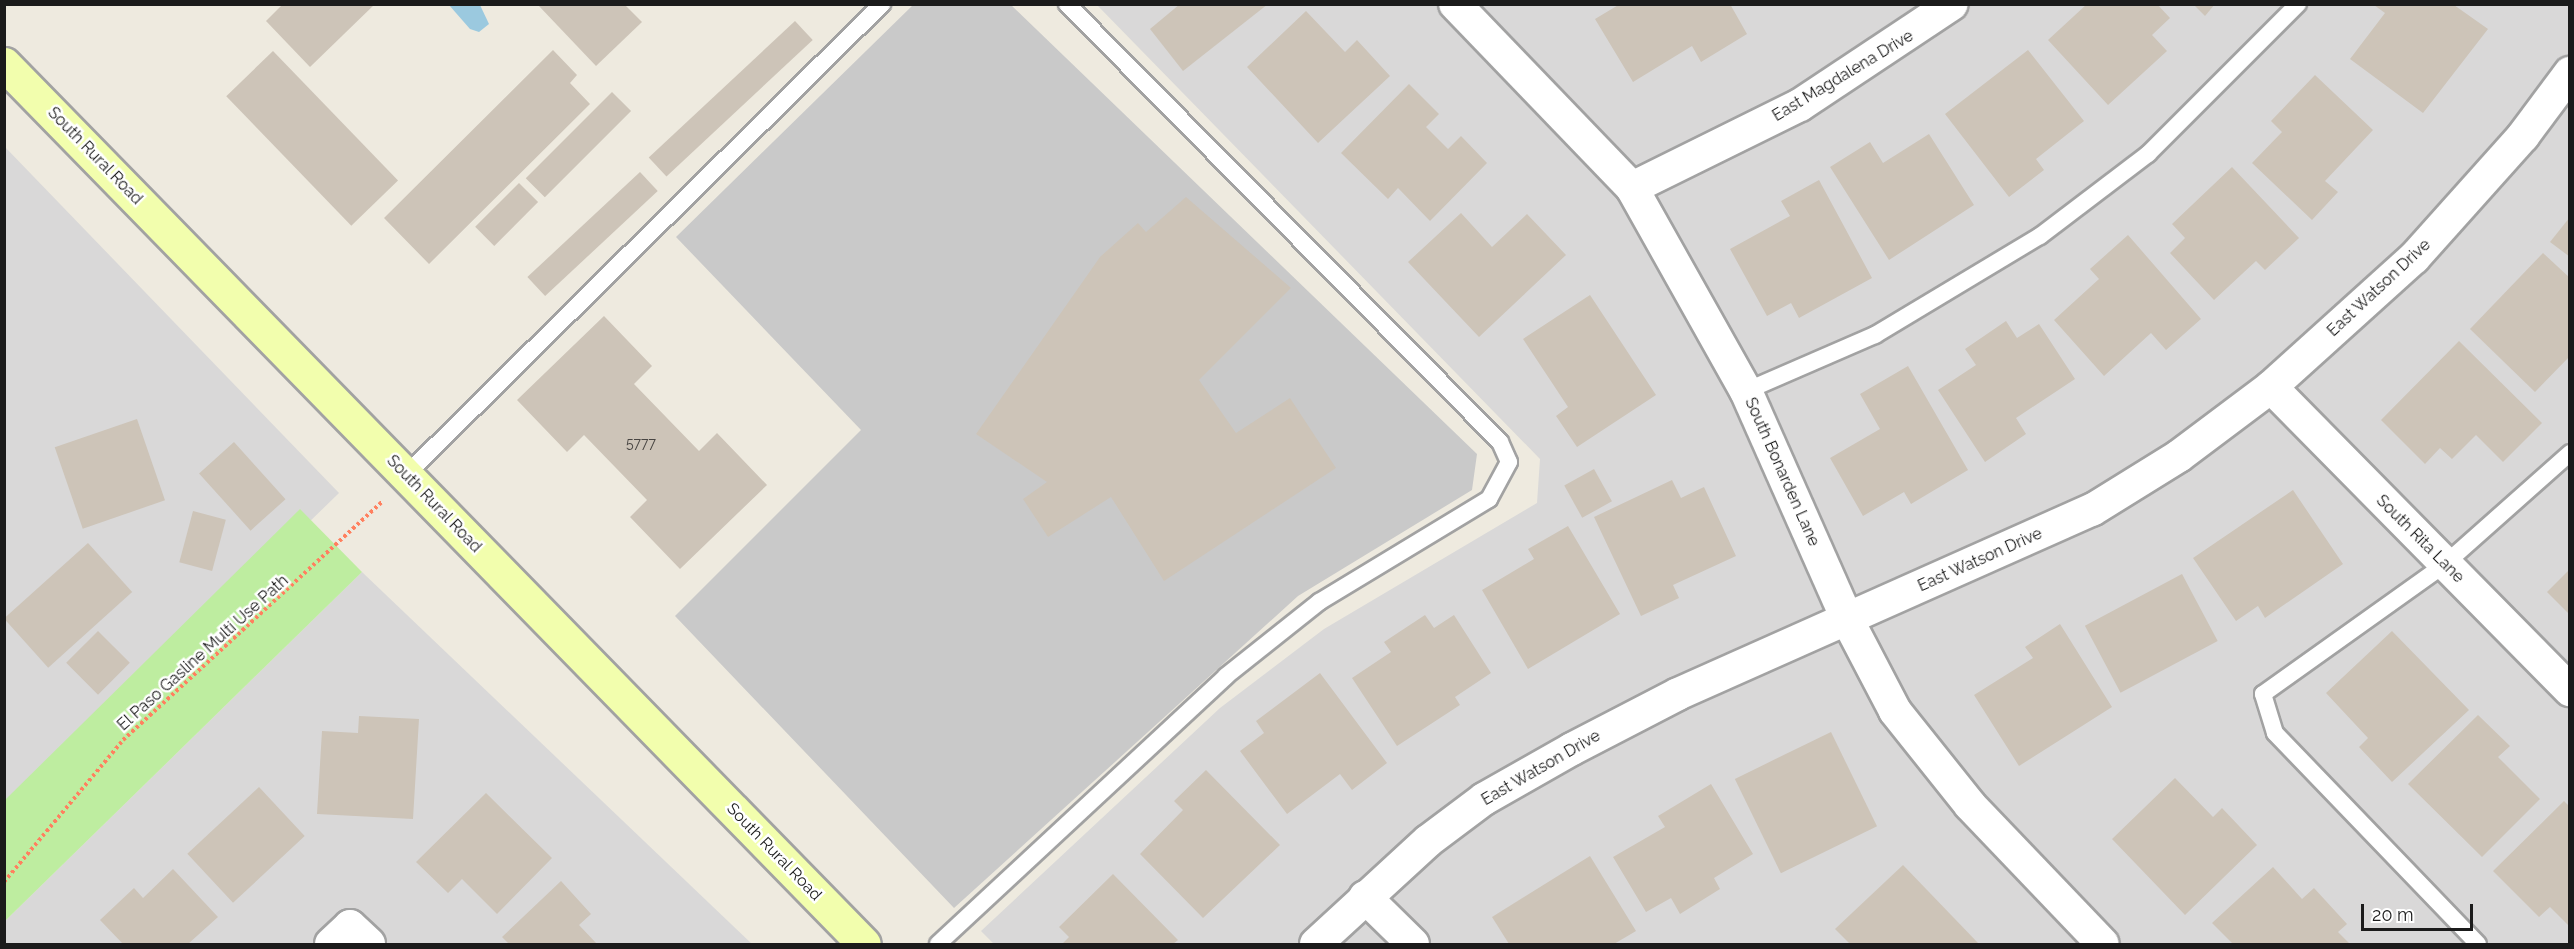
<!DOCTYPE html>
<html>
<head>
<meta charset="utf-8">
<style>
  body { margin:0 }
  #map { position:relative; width:2574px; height:949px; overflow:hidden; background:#eeeadf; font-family:Raleway,sans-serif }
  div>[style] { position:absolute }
  .residential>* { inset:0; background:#d9d8d8 }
  .religious>* { inset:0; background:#c9c9c9 }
  .grass>* { inset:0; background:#beeda0 }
  .water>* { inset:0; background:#9bc9df }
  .building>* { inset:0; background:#cdc4b8; transform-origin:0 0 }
  .path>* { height:4px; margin-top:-2px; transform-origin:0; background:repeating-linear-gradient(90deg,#ff805f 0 3px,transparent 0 6px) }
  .roads { filter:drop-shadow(2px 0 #a2a2a2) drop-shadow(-2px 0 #a2a2a2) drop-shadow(0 2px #a2a2a2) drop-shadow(0 -2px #a2a2a2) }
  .service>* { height:16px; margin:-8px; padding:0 8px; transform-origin:8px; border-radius:8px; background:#fff }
  .minor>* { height:32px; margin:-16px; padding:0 16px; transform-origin:16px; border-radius:16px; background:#fff }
  .secondary>* { height:33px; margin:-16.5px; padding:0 16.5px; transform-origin:16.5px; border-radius:16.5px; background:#f2fead }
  span { translate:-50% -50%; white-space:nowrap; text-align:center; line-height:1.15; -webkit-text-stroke:5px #fff; paint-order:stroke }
  .number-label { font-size:14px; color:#484542 }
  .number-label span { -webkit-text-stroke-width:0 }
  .street-label { font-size:16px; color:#1b1b1b }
  .frame { position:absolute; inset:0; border:6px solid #1b1b1b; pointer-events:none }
  .scale { position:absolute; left:2361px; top:904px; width:112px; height:27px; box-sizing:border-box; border:3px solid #1b1b1b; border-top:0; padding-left:8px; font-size:18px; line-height:21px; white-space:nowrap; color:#1b1b1b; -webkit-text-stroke:4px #fff; paint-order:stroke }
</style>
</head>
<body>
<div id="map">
  <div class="residential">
    <i style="clip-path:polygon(1097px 5px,2569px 5px,2569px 944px,994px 944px,981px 931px,1220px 708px,1324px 629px,1537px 503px,1540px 459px)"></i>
    <i style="clip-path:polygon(5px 147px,339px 493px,5px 818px)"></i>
    <i style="clip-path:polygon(362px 572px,752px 944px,5px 944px,5px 921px)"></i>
  </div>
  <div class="religious">
    <i style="clip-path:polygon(913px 5px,1011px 5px,1477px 454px,1472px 490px,1298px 596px,954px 908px,675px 616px,861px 430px,676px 237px)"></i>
  </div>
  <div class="grass">
    <i style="clip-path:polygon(300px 509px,362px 572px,5px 921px,5px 800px)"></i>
  </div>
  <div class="water">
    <i style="clip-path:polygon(449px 5px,480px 5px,489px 24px,479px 32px,470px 29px)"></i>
  </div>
  <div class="building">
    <i style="clip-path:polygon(283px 4px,375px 4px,310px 67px,266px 21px)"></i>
    <i style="clip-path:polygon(1180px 4px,1268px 4px,1183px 71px,1150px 29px)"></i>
    <i style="clip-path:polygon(1620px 4px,1730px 4px,1747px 34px,1701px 62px,1692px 46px,1633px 82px,1595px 19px)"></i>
    <i style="clip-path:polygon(2087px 4px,2157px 4px,2170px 18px,2152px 35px,2167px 51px,2108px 105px,2048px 40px)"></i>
    <i style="clip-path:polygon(2193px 4px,2215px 4px,2205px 16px)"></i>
    <i style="clip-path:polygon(538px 5px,625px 5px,642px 22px,596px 66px)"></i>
    <i style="clip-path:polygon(2374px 5px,2454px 5px,2488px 29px,2423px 113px,2350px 59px,2385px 13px)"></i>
    <i style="clip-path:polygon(1306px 11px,1345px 52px,1357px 40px,1390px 76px,1318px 143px,1247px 67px)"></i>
    <i style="left:795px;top:21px;width:26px;height:200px;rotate:47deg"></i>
    <i style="clip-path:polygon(553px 50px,577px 75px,570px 83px,590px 104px,429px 264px,384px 218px)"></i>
    <i style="clip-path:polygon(2028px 50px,2084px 121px,2036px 159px,2044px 170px,2009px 197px,1945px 114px)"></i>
    <i style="left:273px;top:51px;width:180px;height:65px;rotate:46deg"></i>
    <i style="clip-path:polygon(2315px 75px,2373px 130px,2325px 181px,2338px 192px,2312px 220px,2252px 163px,2282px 132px,2271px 121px)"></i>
    <i style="clip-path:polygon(1409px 84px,1439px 114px,1426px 127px,1448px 149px,1461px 136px,1487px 163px,1430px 221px,1398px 188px,1388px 199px,1341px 153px)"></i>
    <i style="left:612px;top:92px;width:27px;height:122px;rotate:45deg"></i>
    <i style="clip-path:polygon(1929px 134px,1974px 205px,1889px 260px,1830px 167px,1870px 142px,1883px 163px)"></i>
    <i style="clip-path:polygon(2232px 167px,2299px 238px,2265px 270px,2256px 261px,2214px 300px,2170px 253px,2185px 238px,2172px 224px)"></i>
    <i style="left:640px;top:172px;width:26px;height:154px;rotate:47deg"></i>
    <i style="clip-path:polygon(1819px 180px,1872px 278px,1799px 318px,1791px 303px,1767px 316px,1730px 249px,1790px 216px,1781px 201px)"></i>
    <i style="left:519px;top:183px;width:27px;height:62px;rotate:45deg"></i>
    <i style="clip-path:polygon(1186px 197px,1291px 288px,1199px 380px,1236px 433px,1290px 398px,1336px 468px,1164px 581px,1111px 497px,1048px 537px,1023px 499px,1047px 482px,976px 434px,1100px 257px,1138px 223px,1146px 232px)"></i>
    <i style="clip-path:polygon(1461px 213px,1492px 247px,1527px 214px,1566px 255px,1479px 337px,1408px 262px)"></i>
    <i style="clip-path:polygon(2570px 217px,2570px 257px,2550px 242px)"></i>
    <i style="clip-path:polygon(2128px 235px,2201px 319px,2166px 350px,2151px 333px,2104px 376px,2054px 320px,2099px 279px,2090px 269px)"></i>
    <i style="clip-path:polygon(2543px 253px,2570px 278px,2570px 356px,2535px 392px,2470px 329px)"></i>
    <i style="clip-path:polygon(1590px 295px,1656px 395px,1577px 447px,1556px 416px,1568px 407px,1523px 339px)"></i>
    <i style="clip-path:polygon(604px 316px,652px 366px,634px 384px,699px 451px,717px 433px,767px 485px,680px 569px,630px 517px,647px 500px,584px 435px,567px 452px,517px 400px)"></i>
    <i style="clip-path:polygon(2006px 321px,2017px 338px,2039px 324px,2075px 379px,2016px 418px,2026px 434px,1985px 462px,1938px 390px,1976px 365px,1965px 349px)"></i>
    <i style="clip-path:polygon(2459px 341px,2542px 423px,2503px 462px,2476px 435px,2452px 459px,2440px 448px,2425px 464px,2381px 420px)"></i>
    <i style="clip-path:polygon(1908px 366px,1968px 470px,1911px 504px,1904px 492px,1863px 516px,1830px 458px,1880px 429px,1860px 394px)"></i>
    <i style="left:137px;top:419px;width:86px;height:87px;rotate:71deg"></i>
    <i style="left:234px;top:442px;width:77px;height:47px;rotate:48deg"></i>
    <i style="left:1594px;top:469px;width:37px;height:34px;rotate:61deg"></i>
    <i style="clip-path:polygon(1672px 480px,1681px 498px,1704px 487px,1736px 556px,1673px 585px,1679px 598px,1641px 616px,1594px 517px)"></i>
    <i style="clip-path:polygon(2293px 490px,2343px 564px,2265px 618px,2258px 606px,2236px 621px,2193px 558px)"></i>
    <i style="left:193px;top:511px;width:34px;height:53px;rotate:15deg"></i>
    <i style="clip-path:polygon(1568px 526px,1620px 614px,1528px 669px,1482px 590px,1534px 559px,1528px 549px)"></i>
    <i style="left:88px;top:543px;width:66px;height:113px;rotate:48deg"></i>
    <i style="clip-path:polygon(2570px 569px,2570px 615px,2547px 592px)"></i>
    <i style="left:2182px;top:574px;width:76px;height:110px;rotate:62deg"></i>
    <i style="clip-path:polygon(1425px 615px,1434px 628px,1454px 615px,1491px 673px,1455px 697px,1460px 705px,1397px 746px,1352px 678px,1391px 652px,1384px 642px)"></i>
    <i style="clip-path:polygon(2060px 624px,2112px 707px,2019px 766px,1974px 695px,2033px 658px,2025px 647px)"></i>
    <i style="left:98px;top:631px;width:45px;height:45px;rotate:45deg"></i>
    <i style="clip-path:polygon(2392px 631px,2469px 710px,2392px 782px,2359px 747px,2368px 738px,2326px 693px)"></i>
    <i style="clip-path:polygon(1320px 673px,1387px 763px,1352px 790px,1340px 774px,1287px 814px,1240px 751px,1264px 733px,1256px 721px)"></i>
    <i style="clip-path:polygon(2478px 715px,2510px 746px,2498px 757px,2540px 799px,2482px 857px,2408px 784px)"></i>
    <i style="clip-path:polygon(359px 716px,419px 719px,413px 819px,317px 814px,322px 731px,358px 733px)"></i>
    <i style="left:1831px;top:732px;width:105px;height:107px;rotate:64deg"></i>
    <i style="clip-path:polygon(1206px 770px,1280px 845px,1203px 918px,1140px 854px,1183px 810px,1174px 801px)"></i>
    <i style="clip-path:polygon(2175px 778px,2213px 817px,2222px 808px,2257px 845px,2185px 915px,2112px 839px)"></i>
    <i style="clip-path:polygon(1711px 784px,1753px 854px,1714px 878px,1720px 889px,1680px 914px,1671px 898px,1646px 912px,1613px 857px,1665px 827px,1658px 816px)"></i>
    <i style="left:259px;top:787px;width:67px;height:98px;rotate:47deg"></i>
    <i style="clip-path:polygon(486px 793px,552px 858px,497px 914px,462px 879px,448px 893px,416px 862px)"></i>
    <i style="clip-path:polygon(2564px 801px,2570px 807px,2570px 927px,2550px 907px,2539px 917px,2493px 871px)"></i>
    <i style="clip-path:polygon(1590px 856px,1636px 931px,1614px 944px,1509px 944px,1492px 917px)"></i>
    <i style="clip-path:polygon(1903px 865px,1979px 944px,1850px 944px,1835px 929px)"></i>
    <i style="clip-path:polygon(2273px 867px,2302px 899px,2314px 888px,2347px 924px,2338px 932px,2350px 944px,2233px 944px,2212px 923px)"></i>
    <i style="clip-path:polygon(173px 869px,218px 917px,188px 944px,123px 944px,100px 920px,134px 888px,143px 898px)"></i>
    <i style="clip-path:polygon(1113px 874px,1178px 940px,1173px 944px,1062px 944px,1069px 937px,1059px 927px)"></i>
    <i style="clip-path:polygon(561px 881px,591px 914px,579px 925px,597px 944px,509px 944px,502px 937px)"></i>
  </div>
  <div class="path">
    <i style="left:4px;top:882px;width:185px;rotate:-50deg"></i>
    <i style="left:123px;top:740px;width:352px;rotate:-42.6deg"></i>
  </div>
  <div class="roads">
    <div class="service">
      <i style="left:1746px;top:391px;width:141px;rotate:-23.5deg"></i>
      <i style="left:1875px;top:335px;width:192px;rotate:-31deg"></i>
      <i style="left:2040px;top:236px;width:136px;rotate:-37.2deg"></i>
      <i style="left:2148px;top:154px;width:212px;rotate:-45deg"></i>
      <i style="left:406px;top:475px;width:670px;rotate:-44.7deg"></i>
      <i style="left:938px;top:944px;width:393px;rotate:-42.9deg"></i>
      <i style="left:1226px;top:676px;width:119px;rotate:-38.5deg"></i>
      <i style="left:1319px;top:602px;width:199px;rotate:-31.2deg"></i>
      <i style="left:1489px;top:499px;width:42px;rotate:-61.6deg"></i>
      <i style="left:1509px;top:462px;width:22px;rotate:-114deg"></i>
      <i style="left:1500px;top:442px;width:616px;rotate:-134.67deg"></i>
      <i style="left:2478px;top:944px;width:293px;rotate:-133.9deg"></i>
      <i style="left:2275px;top:733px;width:41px;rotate:-107.1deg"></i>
      <i style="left:2263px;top:694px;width:224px;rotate:-35.5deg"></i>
      <i style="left:2445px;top:564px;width:167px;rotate:-41.6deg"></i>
    </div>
    <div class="minor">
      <i style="left:1455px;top:4px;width:255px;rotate:46.1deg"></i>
      <i style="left:1632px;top:188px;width:233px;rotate:60.7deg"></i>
      <i style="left:1746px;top:391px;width:249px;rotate:66.1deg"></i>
      <i style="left:1847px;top:619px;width:104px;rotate:62.4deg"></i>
      <i style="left:1895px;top:711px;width:120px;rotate:51.4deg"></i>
      <i style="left:1970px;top:805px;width:192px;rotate:46.3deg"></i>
      <i style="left:1632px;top:188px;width:187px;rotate:-26.3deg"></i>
      <i style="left:1800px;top:105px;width:182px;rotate:-33.6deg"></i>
      <i style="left:2271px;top:387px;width:426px;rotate:45.4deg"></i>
      <i style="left:1365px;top:897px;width:67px;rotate:44.4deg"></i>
      <i style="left:331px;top:944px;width:26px;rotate:-43deg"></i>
      <i style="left:350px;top:926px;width:26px;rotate:43deg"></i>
      <i style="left:1316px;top:944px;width:152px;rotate:-42.6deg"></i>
      <i style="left:1428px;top:841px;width:70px;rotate:-36.9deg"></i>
      <i style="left:1484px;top:799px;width:101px;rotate:-29.6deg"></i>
      <i style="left:1572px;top:749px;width:119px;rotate:-27.4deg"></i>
      <i style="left:1678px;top:694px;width:453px;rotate:-24deg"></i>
      <i style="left:2092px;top:510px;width:102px;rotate:-31.8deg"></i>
      <i style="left:2179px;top:456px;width:115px;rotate:-36.9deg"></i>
      <i style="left:2271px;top:387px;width:193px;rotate:-42.1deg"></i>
      <i style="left:2414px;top:258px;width:164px;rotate:-48.2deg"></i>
      <i style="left:2523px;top:136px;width:79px;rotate:-53.3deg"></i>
    </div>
    <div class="secondary">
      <i style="left:4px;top:64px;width:1230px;rotate:45.66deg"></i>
    </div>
  </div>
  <div class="number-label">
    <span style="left:641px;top:443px">5777</span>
  </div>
  <div class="street-label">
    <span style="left:1843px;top:76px;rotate:-31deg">East Magdalena Drive</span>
    <span style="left:95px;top:156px;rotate:46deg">South Rural Road</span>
    <span style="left:2379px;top:288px;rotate:-43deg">East Watson Drive</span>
    <span style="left:1782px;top:472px;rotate:66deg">South Bonarden Lane</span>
    <span style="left:434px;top:504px;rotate:46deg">South Rural Road</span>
    <span style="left:2420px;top:539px;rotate:45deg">South Rita Lane</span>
    <span style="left:1980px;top:560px;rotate:-24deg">East Watson Drive</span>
    <span style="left:203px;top:653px;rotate:-42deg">El Paso Gasline Multi Use Path</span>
    <span style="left:1541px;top:768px;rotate:-30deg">East Watson Drive</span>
    <span style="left:774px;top:852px;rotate:46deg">South Rural Road</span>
  </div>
  <div class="frame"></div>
  <div class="scale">20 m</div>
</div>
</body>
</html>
